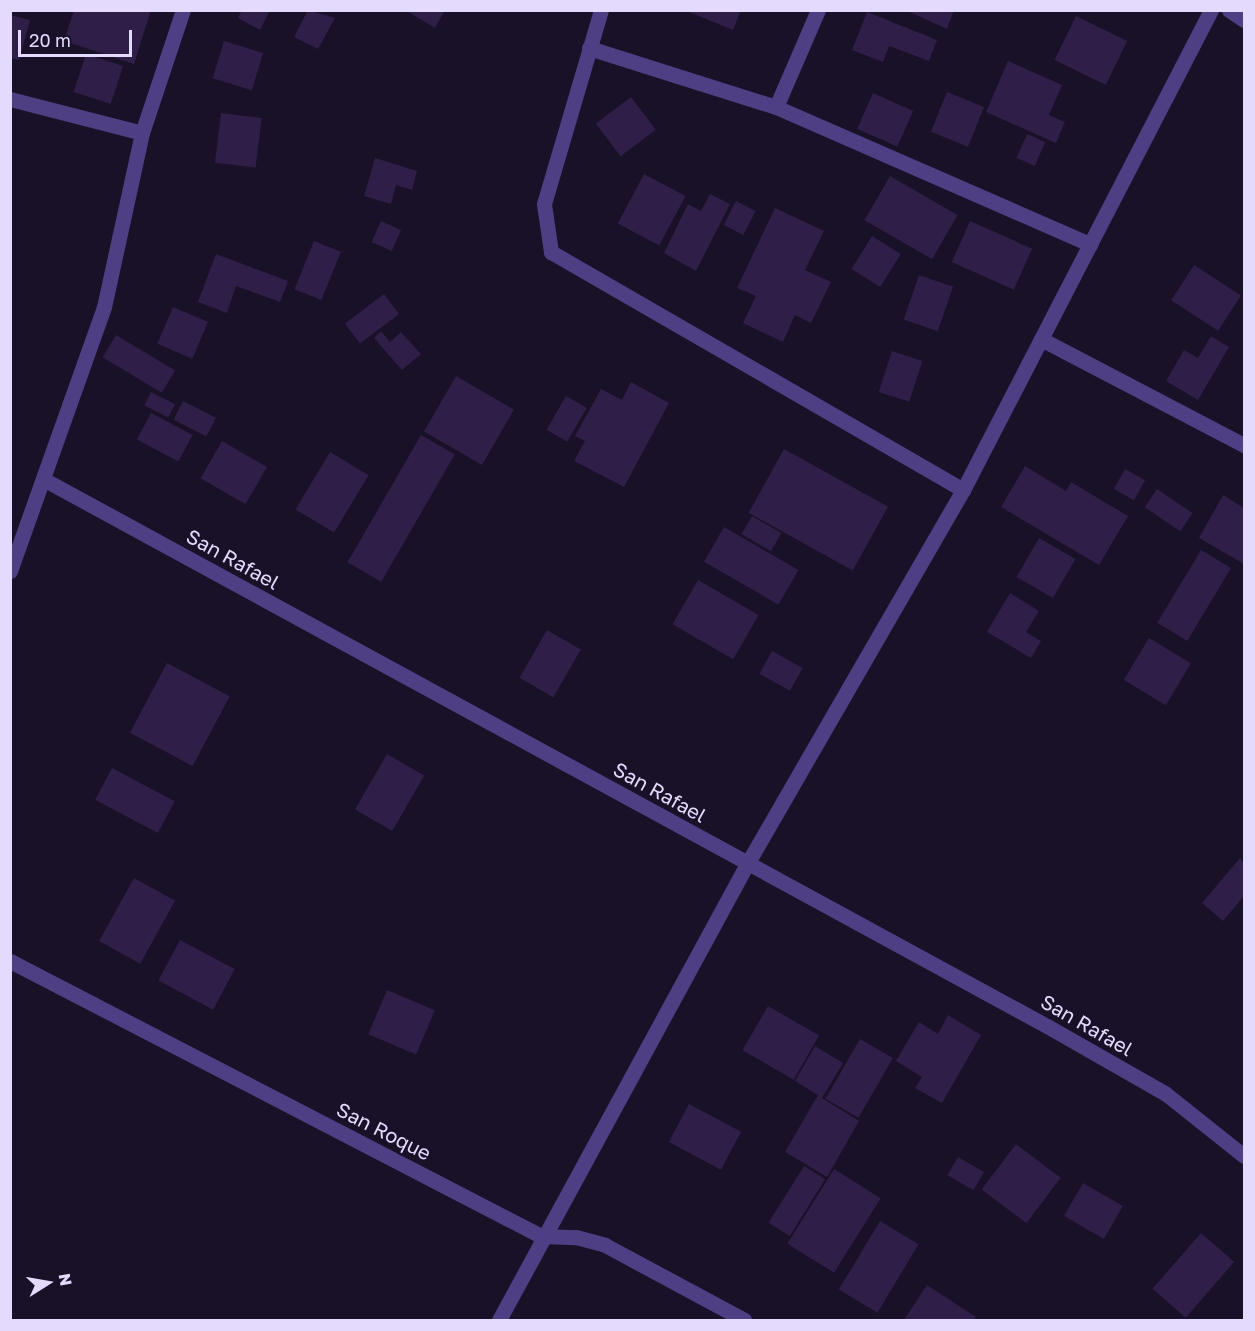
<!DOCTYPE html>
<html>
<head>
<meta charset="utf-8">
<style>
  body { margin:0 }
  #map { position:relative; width:1255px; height:1331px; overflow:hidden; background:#191128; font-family:"Golos Text",sans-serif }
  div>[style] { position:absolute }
  .building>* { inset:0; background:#2e1e48; transform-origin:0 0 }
  .lane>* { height:15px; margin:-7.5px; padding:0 7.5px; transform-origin:7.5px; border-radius:7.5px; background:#4e3f85 }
  .street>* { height:15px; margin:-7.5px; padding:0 7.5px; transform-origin:7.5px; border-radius:7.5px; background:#4e3f85 }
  span { translate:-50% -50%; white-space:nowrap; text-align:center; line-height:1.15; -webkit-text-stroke:5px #191128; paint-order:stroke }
  .street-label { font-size:20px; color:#e4dafd }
  .frame { position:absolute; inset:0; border:12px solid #e4dafd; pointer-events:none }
  .north { position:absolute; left:18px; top:1253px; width:60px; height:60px; -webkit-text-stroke:4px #191128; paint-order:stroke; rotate:79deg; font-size:16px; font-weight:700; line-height:24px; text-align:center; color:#e4dafd }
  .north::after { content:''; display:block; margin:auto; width:21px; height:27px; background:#e4dafd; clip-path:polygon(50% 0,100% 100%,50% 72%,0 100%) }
  .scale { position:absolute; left:18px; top:30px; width:114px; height:27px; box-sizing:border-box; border:3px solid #e4dafd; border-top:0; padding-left:8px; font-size:18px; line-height:21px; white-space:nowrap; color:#e4dafd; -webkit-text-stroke:4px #191128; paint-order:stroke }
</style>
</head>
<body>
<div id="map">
  <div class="building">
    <i style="clip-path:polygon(74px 10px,151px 10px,134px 64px,64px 41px)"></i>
    <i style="clip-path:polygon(242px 10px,270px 10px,260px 30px,238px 18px)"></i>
    <i style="clip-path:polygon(308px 10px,335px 18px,318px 49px,294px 37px)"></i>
    <i style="clip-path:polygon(405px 10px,445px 10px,435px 28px)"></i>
    <i style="clip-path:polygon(684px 10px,741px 10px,733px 30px)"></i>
    <i style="clip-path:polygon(905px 10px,954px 10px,947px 29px)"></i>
    <i style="clip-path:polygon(867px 12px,937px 40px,929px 61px,889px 46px,883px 62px,852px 50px)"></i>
    <i style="clip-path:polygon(10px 15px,30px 20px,19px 60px,10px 58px)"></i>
    <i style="left:1076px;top:16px;width:57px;height:49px;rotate:26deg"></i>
    <i style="left:224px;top:41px;width:41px;height:39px;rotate:17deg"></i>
    <i style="left:86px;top:54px;width:39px;height:40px;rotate:18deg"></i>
    <i style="clip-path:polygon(1008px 61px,1062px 85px,1049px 115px,1065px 122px,1056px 143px,986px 112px)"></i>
    <i style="left:947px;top:92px;width:40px;height:43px;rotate:22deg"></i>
    <i style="left:873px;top:93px;width:44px;height:39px;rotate:24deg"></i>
    <i style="left:631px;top:97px;width:41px;height:44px;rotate:53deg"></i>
    <i style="left:221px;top:113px;width:41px;height:50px;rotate:7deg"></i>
    <i style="left:1027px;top:134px;width:20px;height:26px;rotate:24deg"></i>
    <i style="clip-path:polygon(375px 158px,417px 171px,412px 190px,396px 185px,391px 204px,364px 196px)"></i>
    <i style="left:644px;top:174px;width:47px;height:56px;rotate:28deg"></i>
    <i style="left:890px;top:176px;width:78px;height:51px;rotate:30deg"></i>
    <i style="clip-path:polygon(710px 194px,730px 204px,696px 271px,664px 253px,688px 204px,701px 211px)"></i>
    <i style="left:736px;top:201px;width:22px;height:27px;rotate:27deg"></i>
    <i style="clip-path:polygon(775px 208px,824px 231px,805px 270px,831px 282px,811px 323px,795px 315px,783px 342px,743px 323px,756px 296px,737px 288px)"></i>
    <i style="left:381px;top:221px;width:22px;height:23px;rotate:24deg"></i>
    <i style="left:970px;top:221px;width:68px;height:45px;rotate:24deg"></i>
    <i style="left:872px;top:236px;width:34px;height:39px;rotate:32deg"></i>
    <i style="left:314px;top:241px;width:29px;height:52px;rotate:22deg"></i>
    <i style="clip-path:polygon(216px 254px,288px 281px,280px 302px,236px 286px,227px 313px,198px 302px)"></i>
    <i style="left:1194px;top:265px;width:56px;height:42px;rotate:33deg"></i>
    <i style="left:919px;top:275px;width:36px;height:47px;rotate:19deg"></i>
    <i style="left:384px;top:294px;width:25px;height:49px;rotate:53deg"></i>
    <i style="left:173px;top:307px;width:38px;height:40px;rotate:23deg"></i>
    <i style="clip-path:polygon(381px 331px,390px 342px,401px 332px,421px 354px,402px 370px,374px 338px)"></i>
    <i style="left:116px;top:335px;width:69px;height:26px;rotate:31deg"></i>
    <i style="clip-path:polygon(1211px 336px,1229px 347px,1198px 400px,1166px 381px,1184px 350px,1198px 358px)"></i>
    <i style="left:892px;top:351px;width:32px;height:43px;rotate:18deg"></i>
    <i style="left:456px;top:376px;width:67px;height:64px;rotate:30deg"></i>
    <i style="clip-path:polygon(631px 382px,669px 403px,624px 487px,574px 461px,585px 441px,575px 436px,601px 389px,622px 400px)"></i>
    <i style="left:151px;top:392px;width:27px;height:15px;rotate:27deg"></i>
    <i style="left:566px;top:396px;width:24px;height:39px;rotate:30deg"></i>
    <i style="left:183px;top:401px;width:37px;height:21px;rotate:27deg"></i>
    <i style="left:151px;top:413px;width:47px;height:30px;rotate:28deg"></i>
    <i style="left:421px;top:435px;width:39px;height:147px;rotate:30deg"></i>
    <i style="left:222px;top:441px;width:52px;height:43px;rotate:30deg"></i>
    <i style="left:784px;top:449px;width:119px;height:73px;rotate:29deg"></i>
    <i style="left:330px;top:452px;width:45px;height:67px;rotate:31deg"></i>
    <i style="clip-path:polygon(1025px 466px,1066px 491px,1071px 482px,1128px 516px,1099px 565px,1001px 507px)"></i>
    <i style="left:1125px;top:469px;width:23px;height:23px;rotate:29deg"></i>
    <i style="left:1157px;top:489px;width:43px;height:22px;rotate:34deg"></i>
    <i style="clip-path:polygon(1223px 495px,1244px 508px,1244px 564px,1199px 538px)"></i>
    <i style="left:752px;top:516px;width:34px;height:21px;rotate:30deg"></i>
    <i style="left:724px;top:527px;width:86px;height:40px;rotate:30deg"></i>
    <i style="left:1039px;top:538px;width:42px;height:45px;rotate:30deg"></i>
    <i style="left:1201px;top:550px;width:35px;height:85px;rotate:31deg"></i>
    <i style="left:698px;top:580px;width:70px;height:51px;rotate:30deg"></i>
    <i style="clip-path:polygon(1010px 593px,1039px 611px,1026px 632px,1041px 641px,1031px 658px,987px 632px)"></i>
    <i style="left:547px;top:630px;width:39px;height:55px;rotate:30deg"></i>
    <i style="left:1149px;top:638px;width:49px;height:49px;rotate:31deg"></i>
    <i style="left:772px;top:651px;width:35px;height:26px;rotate:29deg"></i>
    <i style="left:167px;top:663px;width:71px;height:79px;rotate:28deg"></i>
    <i style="left:387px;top:754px;width:43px;height:64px;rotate:30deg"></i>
    <i style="left:112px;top:768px;width:71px;height:36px;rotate:28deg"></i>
    <i style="clip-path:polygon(1240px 858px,1244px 863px,1244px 896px,1223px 921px,1202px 903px)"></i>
    <i style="left:134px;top:878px;width:47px;height:72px;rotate:29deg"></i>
    <i style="left:180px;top:940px;width:62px;height:46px;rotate:28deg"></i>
    <i style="left:387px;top:990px;width:52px;height:48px;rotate:23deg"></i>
    <i style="left:768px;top:1006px;width:59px;height:51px;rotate:30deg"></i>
    <i style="clip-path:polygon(948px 1015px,981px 1035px,942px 1103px,915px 1088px,922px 1077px,896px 1061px,919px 1022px,938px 1034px)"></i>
    <i style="left:860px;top:1039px;width:38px;height:69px;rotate:30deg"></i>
    <i style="clip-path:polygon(815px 1046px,843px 1063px,822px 1098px,859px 1121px,827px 1177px,785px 1152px,818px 1095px,795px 1081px)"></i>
    <i style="left:689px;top:1104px;width:59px;height:43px;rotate:28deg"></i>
    <i style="left:1016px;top:1144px;width:56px;height:57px;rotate:37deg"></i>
    <i style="left:958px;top:1157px;width:30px;height:21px;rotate:30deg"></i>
    <i style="left:804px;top:1166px;width:25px;height:67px;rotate:32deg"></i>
    <i style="left:834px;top:1169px;width:55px;height:88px;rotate:32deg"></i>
    <i style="left:1083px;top:1183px;width:46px;height:38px;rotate:30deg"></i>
    <i style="left:880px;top:1221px;width:45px;height:80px;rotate:31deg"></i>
    <i style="left:1201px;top:1233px;width:44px;height:74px;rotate:41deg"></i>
    <i style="clip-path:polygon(927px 1285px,976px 1317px,974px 1320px,904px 1320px)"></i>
  </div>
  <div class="lane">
    <i style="left:1041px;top:339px;width:229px;rotate:27.6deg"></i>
  </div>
  <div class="street">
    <i style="left:601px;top:10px;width:202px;rotate:106.4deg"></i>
    <i style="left:544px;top:204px;width:49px;rotate:81.7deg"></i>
    <i style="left:551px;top:252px;width:476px;rotate:30deg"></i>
    <i style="left:1229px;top:10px;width:18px;rotate:34deg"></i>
    <i style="left:589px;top:48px;width:196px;rotate:17.5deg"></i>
    <i style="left:776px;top:107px;width:343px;rotate:23.6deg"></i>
    <i style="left:10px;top:99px;width:136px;rotate:14.4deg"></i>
    <i style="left:776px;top:107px;width:106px;rotate:-66.6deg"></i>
    <i style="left:45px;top:480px;width:1141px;rotate:28.59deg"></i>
    <i style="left:1047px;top:1026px;width:137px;rotate:29.7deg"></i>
    <i style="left:1166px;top:1094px;width:100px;rotate:38.5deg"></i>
    <i style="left:10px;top:571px;width:280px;rotate:-70.4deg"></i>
    <i style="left:104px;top:307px;width:178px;rotate:-77.7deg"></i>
    <i style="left:142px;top:133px;width:130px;rotate:-71.6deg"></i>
    <i style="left:10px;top:961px;width:598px;rotate:27.38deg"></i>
    <i style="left:541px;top:1236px;width:35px;rotate:2deg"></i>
    <i style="left:576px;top:1237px;width:30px;rotate:15deg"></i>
    <i style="left:605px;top:1245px;width:158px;rotate:28.3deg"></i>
    <i style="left:499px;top:1320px;width:519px;rotate:-61.46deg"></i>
    <i style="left:747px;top:864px;width:432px;rotate:-60deg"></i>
    <i style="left:963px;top:490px;width:540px;rotate:-62.68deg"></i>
  </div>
  <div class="street-label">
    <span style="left:233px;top:559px;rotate:29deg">San Rafael</span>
    <span style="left:660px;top:792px;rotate:29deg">San Rafael</span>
    <span style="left:1087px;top:1025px;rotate:30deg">San Rafael</span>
    <span style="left:384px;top:1131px;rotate:27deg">San Roque</span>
  </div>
  <div class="frame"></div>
  <div class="north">N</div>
  <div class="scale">20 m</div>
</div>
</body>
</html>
